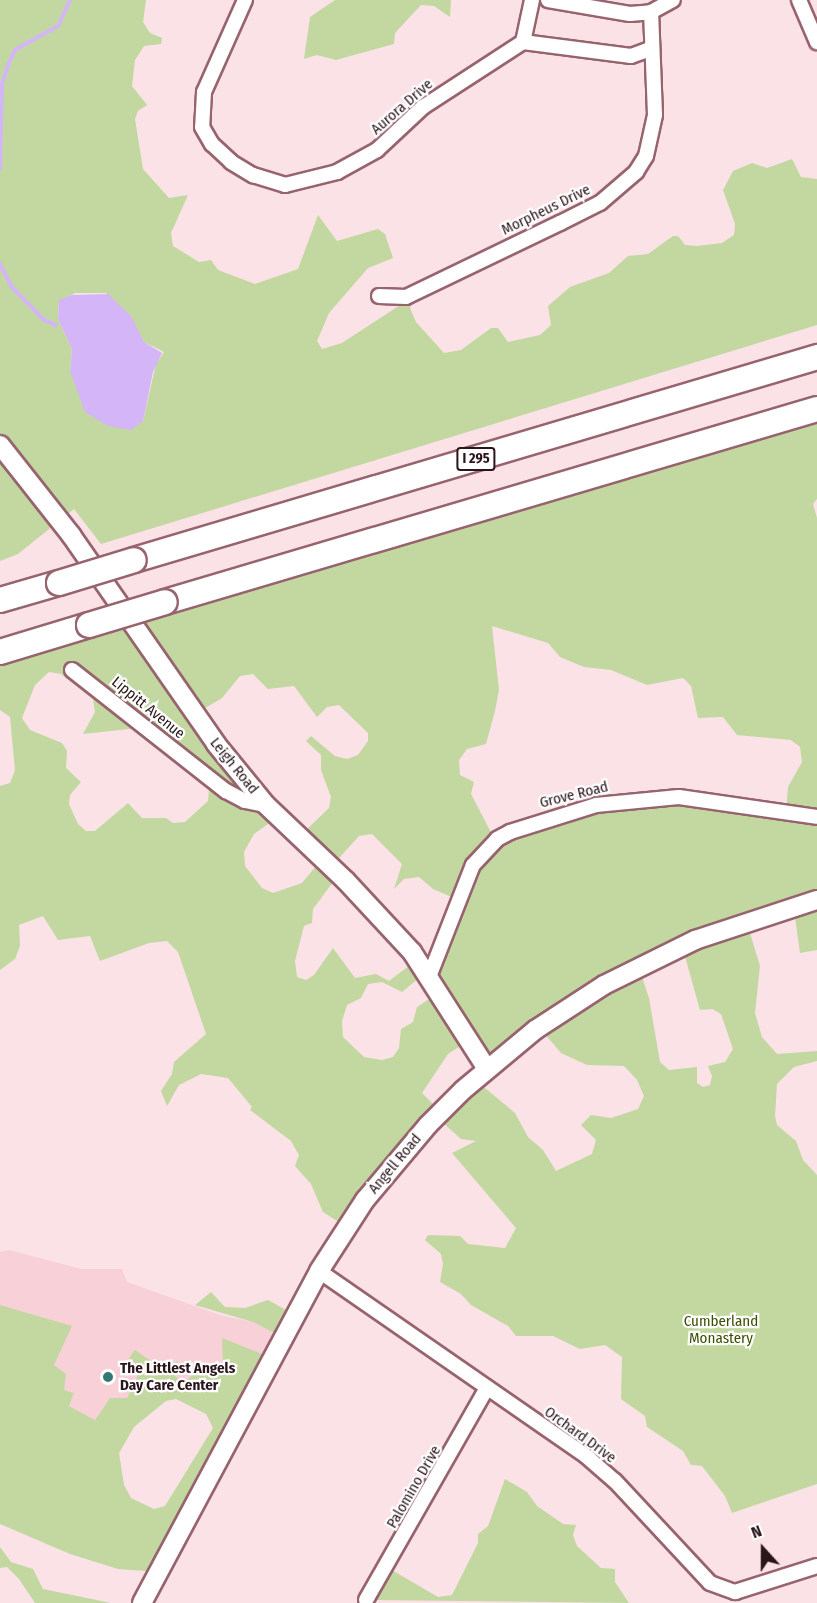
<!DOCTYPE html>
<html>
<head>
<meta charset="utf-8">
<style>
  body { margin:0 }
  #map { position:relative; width:817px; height:1603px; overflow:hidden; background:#fae2e6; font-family:"Fira Sans Condensed",sans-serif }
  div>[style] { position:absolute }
  .built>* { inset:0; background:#f8d0d7 }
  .green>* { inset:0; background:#c2d8a0 }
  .water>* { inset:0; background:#d4b5f8 }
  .stream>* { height:4px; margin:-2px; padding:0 2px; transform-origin:2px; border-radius:2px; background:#d4b5f8 }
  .roads { filter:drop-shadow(2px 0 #97646e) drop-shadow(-2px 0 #97646e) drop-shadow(0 2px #97646e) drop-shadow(0 -2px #97646e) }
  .street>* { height:14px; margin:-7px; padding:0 7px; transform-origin:7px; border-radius:7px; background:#fff }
  .secondary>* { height:18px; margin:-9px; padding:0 9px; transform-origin:9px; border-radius:9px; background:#fff }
  .highway>* { height:24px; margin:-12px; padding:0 12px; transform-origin:12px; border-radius:12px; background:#fff }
  .bridges { filter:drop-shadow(2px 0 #97646e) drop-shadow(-2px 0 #97646e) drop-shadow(0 2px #97646e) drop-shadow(0 -2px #97646e) }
  .highway-bridge>* { height:24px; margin:-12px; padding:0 12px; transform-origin:12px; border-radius:12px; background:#fff }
  .dots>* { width:16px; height:16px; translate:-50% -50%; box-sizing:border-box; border:3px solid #fff; border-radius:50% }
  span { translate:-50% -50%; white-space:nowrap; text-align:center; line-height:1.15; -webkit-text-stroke:4.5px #fff; paint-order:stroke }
  .shield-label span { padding:2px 4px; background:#fff; border:2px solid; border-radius:4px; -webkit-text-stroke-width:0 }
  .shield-label { font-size:14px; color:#2a151a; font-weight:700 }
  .street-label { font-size:15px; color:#2a151a }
  .park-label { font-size:15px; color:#3a5000 }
  .poi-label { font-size:15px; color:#2a151a; font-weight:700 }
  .left { translate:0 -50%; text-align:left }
  .north { position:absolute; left:733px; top:1519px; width:60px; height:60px; -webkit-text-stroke:4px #fff; paint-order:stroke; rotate:339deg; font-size:16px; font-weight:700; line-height:24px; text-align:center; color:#2a151a }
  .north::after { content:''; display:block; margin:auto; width:21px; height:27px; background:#2a151a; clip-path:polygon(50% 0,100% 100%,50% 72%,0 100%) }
</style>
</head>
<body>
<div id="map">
  <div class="built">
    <i style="clip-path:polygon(9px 1250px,81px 1269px,122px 1269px,127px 1282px,220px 1315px,253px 1322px,284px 1338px,275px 1355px,223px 1365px,203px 1363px,185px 1385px,172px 1373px,177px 1360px,163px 1369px,138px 1364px,141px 1367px,127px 1398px,110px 1398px,95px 1420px,69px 1406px,74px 1393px,64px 1390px,54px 1365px,0 1305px,0 1252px)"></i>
  </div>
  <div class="green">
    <i style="clip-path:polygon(evenodd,0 0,146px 0,143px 22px,150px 33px,162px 38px,161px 44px,144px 46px,135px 60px,132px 86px,147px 105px,138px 111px,135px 119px,143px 169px,169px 198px,188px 195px,171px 233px,173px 246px,199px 262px,211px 260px,218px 270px,255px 284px,298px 269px,318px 215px,337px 241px,378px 229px,385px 234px,393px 258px,368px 268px,329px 313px,317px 341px,322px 349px,342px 343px,414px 296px,410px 308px,416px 322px,444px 353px,461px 350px,491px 328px,498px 328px,508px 342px,540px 335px,551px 325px,548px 306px,570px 287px,609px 273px,628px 256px,648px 254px,673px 236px,678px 236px,685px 245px,697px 246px,722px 243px,734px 235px,735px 224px,723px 190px,733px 171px,752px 163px,767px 168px,792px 159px,801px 177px,817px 179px,817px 325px,101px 544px,74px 509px,18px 554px,0 561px,0 0,75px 293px,106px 293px,129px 315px,144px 342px,164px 352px,156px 364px,143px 421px,70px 371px,72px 349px,58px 319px,59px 302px,75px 293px)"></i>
    <i style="clip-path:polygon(335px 0,451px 0,450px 17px,434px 6px,421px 5px,395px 33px,394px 44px,336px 60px,317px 55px,304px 59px,310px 17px)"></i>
    <i style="clip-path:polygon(evenodd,817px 413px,817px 499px,813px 504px,817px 518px,817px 950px,800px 953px,794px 910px,747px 923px,760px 966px,755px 1013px,762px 1037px,777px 1054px,817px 1051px,817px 1061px,794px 1067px,777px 1084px,775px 1116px,777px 1125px,796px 1141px,803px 1160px,817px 1175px,817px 1484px,732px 1513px,725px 1496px,702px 1466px,691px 1465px,683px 1451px,647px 1427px,645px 1416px,621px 1399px,622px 1357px,605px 1345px,580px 1349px,553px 1336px,516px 1336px,508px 1326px,471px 1305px,461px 1294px,440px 1282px,443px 1264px,441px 1254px,425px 1240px,428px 1235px,460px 1236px,468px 1244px,505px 1248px,516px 1228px,452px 1153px,476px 1141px,461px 1139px,442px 1122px,348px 1228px,323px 1212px,311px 1184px,295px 1166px,299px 1155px,291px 1141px,250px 1110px,252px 1107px,228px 1078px,201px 1074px,179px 1085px,167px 1106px,161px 1091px,172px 1074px,174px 1062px,206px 1034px,178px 952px,167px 941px,149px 943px,100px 961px,90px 936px,58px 940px,43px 916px,19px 925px,20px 946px,15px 959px,0 970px,0 786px,10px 783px,15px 770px,10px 717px,0 710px,0 658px,817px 413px,492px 626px,548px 643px,560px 657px,584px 667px,611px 670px,647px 685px,683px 678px,691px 686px,698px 718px,723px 717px,737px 735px,791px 740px,800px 747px,802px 762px,788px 787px,786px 814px,655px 801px,570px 817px,495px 840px,471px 794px,474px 782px,460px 775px,459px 760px,467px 749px,486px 744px,495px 711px,499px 690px,492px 626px,817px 413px,49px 672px,61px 674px,93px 699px,95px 712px,83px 734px,147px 727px,204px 781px,209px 790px,208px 801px,185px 822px,173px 823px,166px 818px,142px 818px,128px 803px,95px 831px,86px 831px,78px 824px,69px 804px,70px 795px,81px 782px,66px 768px,67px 751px,62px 743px,30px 730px,22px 718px,35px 685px,49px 672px,817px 413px,253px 674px,268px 689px,294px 686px,317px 717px,327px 707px,339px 705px,368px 733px,368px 741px,358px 755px,347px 759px,335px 756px,311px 736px,306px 741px,321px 755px,321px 770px,331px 797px,329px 808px,298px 838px,321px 860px,302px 883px,273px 893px,262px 888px,245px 866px,244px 852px,254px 834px,275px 819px,195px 714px,222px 698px,240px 676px,253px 674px,817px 413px,372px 834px,402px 864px,394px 889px,404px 879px,419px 877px,433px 889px,461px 901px,434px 983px,437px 994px,417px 1007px,413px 1022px,401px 1029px,399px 1048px,393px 1057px,382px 1060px,364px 1057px,343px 1037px,342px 1021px,347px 1005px,361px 998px,368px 984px,382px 982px,402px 992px,424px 974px,414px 962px,389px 981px,376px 974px,355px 978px,333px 948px,314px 975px,306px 980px,297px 977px,295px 961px,304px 926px,312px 923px,313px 909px,336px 878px,331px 867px,359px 836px,372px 834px,817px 413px,684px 953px,700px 1010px,712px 1009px,721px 1014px,733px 1049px,725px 1062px,708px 1066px,712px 1076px,710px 1085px,703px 1087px,697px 1083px,697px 1067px,669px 1070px,660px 1062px,649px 998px,640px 971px,684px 953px,817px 413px,544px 1033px,561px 1053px,587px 1065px,624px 1066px,637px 1080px,644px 1096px,638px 1109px,611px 1118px,591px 1115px,581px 1125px,596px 1140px,592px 1154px,556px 1171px,543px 1150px,528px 1137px,515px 1113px,479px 1083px,442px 1113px,422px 1093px,448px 1054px,468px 1041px,488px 1069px,544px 1033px)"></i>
    <i style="clip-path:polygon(211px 1292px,225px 1307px,245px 1308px,268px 1300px,297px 1316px,284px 1338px,253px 1322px,195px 1305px)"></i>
    <i style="clip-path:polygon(evenodd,0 1305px,72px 1326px,54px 1365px,66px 1374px,64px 1390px,74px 1393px,69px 1406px,95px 1420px,110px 1398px,127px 1398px,141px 1368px,129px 1358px,135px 1350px,163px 1369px,178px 1360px,172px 1373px,184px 1384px,203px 1363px,223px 1365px,222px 1338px,272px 1358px,158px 1572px,118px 1569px,70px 1554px,0 1524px,0 1305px,176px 1399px,206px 1414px,213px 1428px,165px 1506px,154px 1509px,131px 1498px,124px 1485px,119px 1453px,134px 1427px,166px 1401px,176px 1399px)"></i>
    <i style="clip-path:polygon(505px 1479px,527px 1492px,537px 1506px,563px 1524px,576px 1525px,573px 1535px,577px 1546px,601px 1568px,615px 1569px,615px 1582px,629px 1603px,370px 1600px,390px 1569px,438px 1597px,452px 1595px,478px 1543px,478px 1534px,488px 1526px)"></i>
    <i style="clip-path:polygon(0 1547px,11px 1562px,33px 1569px,43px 1589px,111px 1603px,35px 1603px,19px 1579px,7px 1567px,0 1568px)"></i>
  </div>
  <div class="water">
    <i style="clip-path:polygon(108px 294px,131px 316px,144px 342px,162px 353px,153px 372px,143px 421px,131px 430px,108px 426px,85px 412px,70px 371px,72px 349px,58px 319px,59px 300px,72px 295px)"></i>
  </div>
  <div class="stream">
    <i style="left:0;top:169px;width:85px;rotate:-88.7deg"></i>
    <i style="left:2px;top:84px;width:22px;rotate:-72deg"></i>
    <i style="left:9px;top:63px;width:14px;rotate:-65deg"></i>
    <i style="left:15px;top:50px;width:49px;rotate:-29.2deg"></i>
    <i style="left:58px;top:26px;width:29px;rotate:-65deg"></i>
    <i style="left:0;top:264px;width:25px;rotate:63deg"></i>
    <i style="left:11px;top:286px;width:47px;rotate:45.9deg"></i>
    <i style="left:44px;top:320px;width:13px;rotate:23deg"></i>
  </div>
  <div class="roads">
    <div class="street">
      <i style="left:245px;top:0;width:101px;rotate:114deg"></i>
      <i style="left:204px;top:92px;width:35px;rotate:93deg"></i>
      <i style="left:202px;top:127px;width:20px;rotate:60deg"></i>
      <i style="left:212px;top:144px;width:26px;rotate:43deg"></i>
      <i style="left:231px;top:162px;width:26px;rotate:31deg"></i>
      <i style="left:253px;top:175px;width:34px;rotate:17deg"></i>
      <i style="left:285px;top:185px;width:54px;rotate:-14deg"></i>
      <i style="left:337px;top:172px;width:46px;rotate:-28.8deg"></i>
      <i style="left:377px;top:150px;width:63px;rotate:-43.1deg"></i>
      <i style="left:423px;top:107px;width:119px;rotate:-33deg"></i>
      <i style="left:523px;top:42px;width:43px;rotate:-77.9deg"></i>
      <i style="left:548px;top:0;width:83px;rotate:9.7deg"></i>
      <i style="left:630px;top:14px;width:21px;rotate:-5deg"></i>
      <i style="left:651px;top:12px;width:25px;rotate:-29deg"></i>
      <i style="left:799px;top:0;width:46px;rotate:66.8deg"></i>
      <i style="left:523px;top:42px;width:109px;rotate:7.4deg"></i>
      <i style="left:631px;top:56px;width:20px;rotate:-20deg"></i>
      <i style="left:379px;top:296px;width:27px;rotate:2deg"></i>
      <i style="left:406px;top:297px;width:171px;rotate:-25.7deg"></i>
      <i style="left:560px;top:223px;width:45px;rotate:-26.6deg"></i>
      <i style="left:600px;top:203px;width:48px;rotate:-40.7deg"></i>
      <i style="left:636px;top:172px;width:19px;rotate:-58deg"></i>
      <i style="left:646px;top:156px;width:42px;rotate:-77.6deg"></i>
      <i style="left:655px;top:115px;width:103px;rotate:-92.2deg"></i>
      <i style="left:72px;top:670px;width:196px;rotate:38.2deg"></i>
      <i style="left:226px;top:791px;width:21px;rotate:28deg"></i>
      <i style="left:245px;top:801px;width:21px;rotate:11deg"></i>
      <i style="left:429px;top:977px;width:120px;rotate:-68.6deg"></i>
      <i style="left:473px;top:865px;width:35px;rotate:-47deg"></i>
      <i style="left:497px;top:839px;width:15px;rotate:-28deg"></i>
      <i style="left:510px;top:832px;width:90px;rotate:-17.4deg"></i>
      <i style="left:596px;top:805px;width:83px;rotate:-5.5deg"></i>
      <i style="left:679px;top:797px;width:139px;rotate:8.2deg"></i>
      <i style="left:319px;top:1271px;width:325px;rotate:34.7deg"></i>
      <i style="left:586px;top:1456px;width:38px;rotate:41deg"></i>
      <i style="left:615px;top:1481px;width:139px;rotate:47deg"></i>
      <i style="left:710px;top:1583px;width:27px;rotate:20deg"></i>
      <i style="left:735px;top:1592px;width:86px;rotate:-17.6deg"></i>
      <i style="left:366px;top:1600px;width:242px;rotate:-60.3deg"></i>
    </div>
    <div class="secondary">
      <i style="left:0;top:445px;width:115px;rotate:51.7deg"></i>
      <i style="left:71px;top:535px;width:254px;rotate:55.2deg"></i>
      <i style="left:216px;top:744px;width:79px;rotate:50.7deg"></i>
      <i style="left:266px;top:805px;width:110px;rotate:43.5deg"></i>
      <i style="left:346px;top:881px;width:97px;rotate:47.1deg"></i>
      <i style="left:412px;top:952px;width:139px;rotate:57.3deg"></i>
      <i style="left:142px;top:1603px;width:376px;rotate:-61.9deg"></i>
      <i style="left:319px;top:1271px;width:85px;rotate:-57.1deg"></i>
      <i style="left:365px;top:1200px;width:98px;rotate:-50deg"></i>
      <i style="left:428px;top:1125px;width:49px;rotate:-45deg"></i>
      <i style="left:463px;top:1090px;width:94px;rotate:-39.8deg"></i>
      <i style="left:535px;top:1030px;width:82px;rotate:-33.1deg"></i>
      <i style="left:604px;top:985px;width:102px;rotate:-26.3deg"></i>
      <i style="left:695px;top:940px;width:128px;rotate:-18.2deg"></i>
    </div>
    <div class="highway">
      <i style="left:134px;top:560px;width:713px;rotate:-16.55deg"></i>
      <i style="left:0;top:600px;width:61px;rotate:-16.1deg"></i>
      <i style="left:165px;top:602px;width:680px;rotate:-16.49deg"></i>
      <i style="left:0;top:652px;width:93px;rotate:-16.9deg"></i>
    </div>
  </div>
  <div class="bridges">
    <div class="highway-bridge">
      <i style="left:59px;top:583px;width:78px;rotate:-17deg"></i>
      <i style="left:89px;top:625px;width:79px;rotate:-16.8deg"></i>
    </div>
  </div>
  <div class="dots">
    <i style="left:108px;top:1377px;background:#327972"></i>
  </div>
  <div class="shield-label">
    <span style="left:476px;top:459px">I 295</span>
  </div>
  <div class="street-label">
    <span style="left:402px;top:107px;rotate:-41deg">Aurora Drive</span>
    <span style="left:546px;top:210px;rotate:-26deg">Morpheus Drive</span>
    <span style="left:148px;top:708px;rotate:39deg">Lippitt Avenue</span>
    <span style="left:234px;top:766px;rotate:51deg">Leigh Road</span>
    <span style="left:574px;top:795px;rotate:-14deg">Grove Road</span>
    <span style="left:395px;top:1164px;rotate:-50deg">Angell Road</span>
    <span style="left:580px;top:1435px;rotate:36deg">Orchard Drive</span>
    <span style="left:414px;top:1487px;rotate:-60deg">Palomino Drive</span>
  </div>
  <div class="park-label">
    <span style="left:721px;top:1330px">Cumberland<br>Monastery</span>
  </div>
  <div class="poi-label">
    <span class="left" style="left:120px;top:1377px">The Littlest Angels<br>Day Care Center</span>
  </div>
  <div class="north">N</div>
</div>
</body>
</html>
